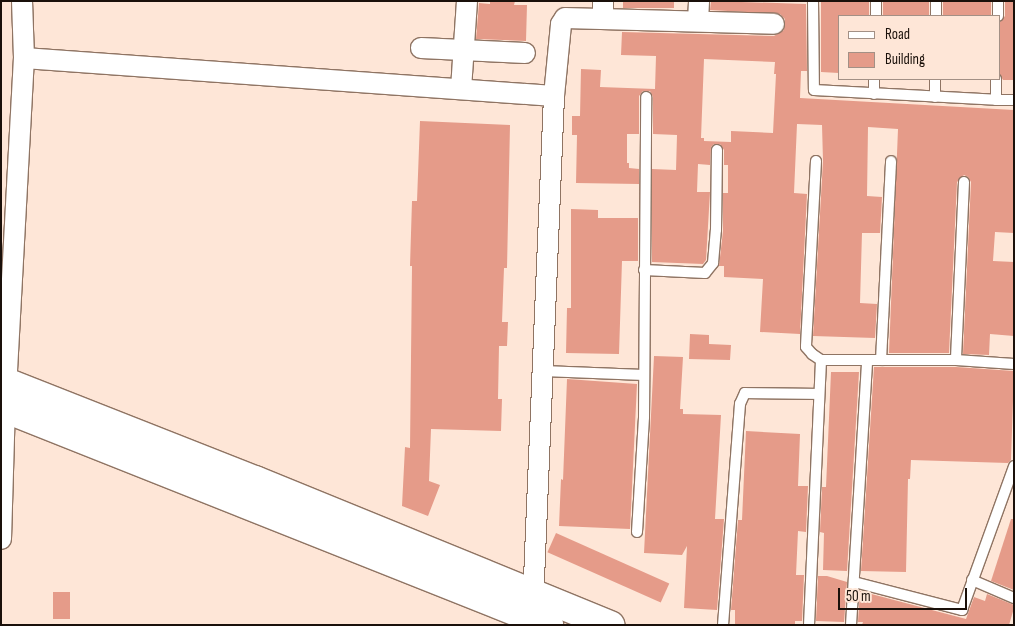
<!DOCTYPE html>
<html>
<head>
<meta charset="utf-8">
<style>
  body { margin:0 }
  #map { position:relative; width:1015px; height:626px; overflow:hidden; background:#fee6d7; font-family:"Sofia Sans Condensed",sans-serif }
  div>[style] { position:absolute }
  .building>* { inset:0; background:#e59b89; transform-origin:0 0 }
  .roads { filter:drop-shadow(1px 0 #8f7463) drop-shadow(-1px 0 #8f7463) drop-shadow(0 1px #8f7463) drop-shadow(0 -1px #8f7463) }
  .lane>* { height:10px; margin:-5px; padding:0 5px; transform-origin:5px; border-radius:5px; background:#fff }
  .street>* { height:20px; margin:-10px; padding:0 10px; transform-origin:10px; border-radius:10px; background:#fff }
  .secondary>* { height:28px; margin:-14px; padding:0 14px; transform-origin:14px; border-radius:14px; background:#fff }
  span { translate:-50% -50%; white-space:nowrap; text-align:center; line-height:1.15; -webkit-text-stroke:4.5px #fee6d7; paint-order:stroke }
  .frame { position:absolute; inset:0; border:2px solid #1a100a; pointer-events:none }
  .legend { position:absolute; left:838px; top:15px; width:162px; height:65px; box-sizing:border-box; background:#fee6d7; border:1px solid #a39085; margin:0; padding:6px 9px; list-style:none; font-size:15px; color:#1a100a }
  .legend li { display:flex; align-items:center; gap:10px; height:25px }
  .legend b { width:25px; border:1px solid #a39085 }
  .scale { position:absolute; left:838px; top:588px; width:129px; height:22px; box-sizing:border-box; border:2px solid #1a100a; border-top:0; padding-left:6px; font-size:15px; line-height:18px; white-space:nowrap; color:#1a100a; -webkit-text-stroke:4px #fee6d7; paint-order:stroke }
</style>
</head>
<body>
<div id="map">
  <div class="building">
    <i style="clip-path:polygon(490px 1px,515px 1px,514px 5px,527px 5px,526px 41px,476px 39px,479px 3px,490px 4px)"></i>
    <i style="left:623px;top:1px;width:51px;height:7px"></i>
    <i style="clip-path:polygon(evenodd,711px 1px,806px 4px,807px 71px,801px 71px,800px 98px,1014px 110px,1014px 233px,995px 232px,993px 261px,1014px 262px,1014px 336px,990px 334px,989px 355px,963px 354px,971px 182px,968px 177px,964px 175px,957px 182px,949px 353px,889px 353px,898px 129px,868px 127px,867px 196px,882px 197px,880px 233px,862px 233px,860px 303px,877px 304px,875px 338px,813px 336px,823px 161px,822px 125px,797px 124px,794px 193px,807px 194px,800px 334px,760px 332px,763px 279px,724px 277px,724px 266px,719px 266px,723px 231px,723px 193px,728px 193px,728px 165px,724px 165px,724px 150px,720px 144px,714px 144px,711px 147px,710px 165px,698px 164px,697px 192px,710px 192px,706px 260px,703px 264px,652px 262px,652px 169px,676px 170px,677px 135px,653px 134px,653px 97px,650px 91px,643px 91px,639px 96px,639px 134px,627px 134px,627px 163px,629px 163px,629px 168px,639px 169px,639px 184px,576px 183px,577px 135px,572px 135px,572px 116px,580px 116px,581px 69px,601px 70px,600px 87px,655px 89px,656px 56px,621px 55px,622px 32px,774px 36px,784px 30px,785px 19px,780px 14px,710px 10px,711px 1px,704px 59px,775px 62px,774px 74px,776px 74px,773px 133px,731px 131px,731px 142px,704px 141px,704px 138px,701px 138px,704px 59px)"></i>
    <i style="clip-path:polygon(821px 1px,869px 1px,869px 16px,839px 16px,839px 73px,821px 72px)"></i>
    <i style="left:883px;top:1px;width:46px;height:15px"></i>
    <i style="left:943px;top:1px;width:48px;height:15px"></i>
    <i style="clip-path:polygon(1005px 1px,1014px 1px,1014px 80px,1003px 80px,999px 73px,1000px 22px,1005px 16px)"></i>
    <i style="clip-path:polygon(420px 121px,510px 125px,507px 268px,504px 268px,502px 322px,508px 322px,507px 346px,499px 346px,498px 399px,502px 399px,501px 431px,431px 429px,429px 481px,440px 485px,428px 516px,402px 506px,405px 447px,410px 448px,412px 266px,410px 266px,412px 201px,417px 201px)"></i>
    <i style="clip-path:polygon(571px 209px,598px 210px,598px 218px,638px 218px,638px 261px,622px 261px,619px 354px,566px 353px,567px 308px,571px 308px)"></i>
    <i style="clip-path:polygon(690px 334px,709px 335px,709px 344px,731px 345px,730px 360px,689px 359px)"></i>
    <i style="clip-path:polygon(654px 356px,683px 357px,680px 409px,683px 409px,683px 414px,721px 415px,715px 519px,724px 519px,717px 610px,684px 608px,687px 546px,682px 555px,644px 553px)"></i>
    <i style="clip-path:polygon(874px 367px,956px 367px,1014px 371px,1011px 460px,1008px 463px,911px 460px,910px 479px,908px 479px,906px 572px,861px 571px)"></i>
    <i style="clip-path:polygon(831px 372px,859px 372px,847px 571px,823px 570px,824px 533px,820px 532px,822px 487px,826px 487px)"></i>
    <i style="clip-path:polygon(567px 379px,637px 384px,630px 529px,559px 526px,561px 479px,563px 480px)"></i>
    <i style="clip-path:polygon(746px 431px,800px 434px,798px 486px,808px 486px,806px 532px,798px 531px,796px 575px,804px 575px,802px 621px,795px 621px,795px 625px,735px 625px,735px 610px,731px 610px,738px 520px,742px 520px)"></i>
    <i style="clip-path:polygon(1011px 519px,1014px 519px,1014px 590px,991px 581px)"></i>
    <i style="left:556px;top:533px;width:124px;height:21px;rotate:24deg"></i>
    <i style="clip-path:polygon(818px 576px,827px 576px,847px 582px,844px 622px,816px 621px)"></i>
    <i style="clip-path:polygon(860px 591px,966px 619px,974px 597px,985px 601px,987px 594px,1014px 605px,1014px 608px,1009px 625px,862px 625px,863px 622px,858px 622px)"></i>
    <i style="left:53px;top:592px;width:17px;height:27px"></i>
  </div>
  <div class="roads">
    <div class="lane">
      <i style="left:813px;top:1px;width:89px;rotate:89.4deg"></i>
      <i style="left:814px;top:90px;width:182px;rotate:3.1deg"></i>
      <i style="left:996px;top:100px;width:21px;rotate:-90deg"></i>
      <i style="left:876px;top:16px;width:15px;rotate:-90deg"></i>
      <i style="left:936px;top:16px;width:15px;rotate:-90deg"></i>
      <i style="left:998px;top:16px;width:15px;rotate:-90deg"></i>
      <i style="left:874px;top:94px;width:15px;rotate:-90deg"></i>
      <i style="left:935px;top:97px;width:18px;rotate:-90deg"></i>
      <i style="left:996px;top:100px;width:18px"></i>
      <i style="left:816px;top:161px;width:186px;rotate:93.1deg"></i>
      <i style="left:806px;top:347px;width:9px;rotate:49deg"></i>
      <i style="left:812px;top:354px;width:11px;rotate:34deg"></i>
      <i style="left:821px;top:360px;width:135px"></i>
      <i style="left:964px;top:182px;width:178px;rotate:92.6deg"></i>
      <i style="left:956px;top:360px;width:58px;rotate:3.9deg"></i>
      <i style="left:644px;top:270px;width:61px;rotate:2.8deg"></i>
      <i style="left:705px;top:273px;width:13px;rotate:-51deg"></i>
      <i style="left:713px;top:263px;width:33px;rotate:-85deg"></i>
      <i style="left:716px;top:230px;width:80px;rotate:-89.3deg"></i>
      <i style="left:881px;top:360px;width:199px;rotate:-87.1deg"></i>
      <i style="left:543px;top:371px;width:101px;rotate:2.3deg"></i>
      <i style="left:637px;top:532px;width:115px;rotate:-86.5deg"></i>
      <i style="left:644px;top:417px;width:320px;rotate:-89.6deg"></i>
      <i style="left:972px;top:580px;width:46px;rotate:23.2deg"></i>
      <i style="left:854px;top:582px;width:112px;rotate:14.5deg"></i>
      <i style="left:962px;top:610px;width:153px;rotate:-70.1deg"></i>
      <i style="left:723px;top:625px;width:222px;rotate:-85.6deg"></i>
      <i style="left:740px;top:404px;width:12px;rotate:-66deg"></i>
      <i style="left:745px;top:393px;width:74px;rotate:0.8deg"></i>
      <i style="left:809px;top:625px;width:265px;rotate:-87.4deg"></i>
      <i style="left:851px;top:625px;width:265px;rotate:-86.5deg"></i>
    </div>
    <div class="street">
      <i style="left:603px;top:19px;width:18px;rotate:-90deg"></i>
      <i style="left:698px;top:21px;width:20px;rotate:-87deg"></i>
      <i style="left:421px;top:48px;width:104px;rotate:2.8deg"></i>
      <i style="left:24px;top:58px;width:531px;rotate:4.1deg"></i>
      <i style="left:554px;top:96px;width:508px;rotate:92.37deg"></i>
      <i style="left:461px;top:89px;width:88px;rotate:-86.1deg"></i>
      <i style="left:554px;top:96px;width:72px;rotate:-84.4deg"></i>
      <i style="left:561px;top:24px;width:7px;rotate:-56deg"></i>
      <i style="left:565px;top:18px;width:209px;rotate:1.6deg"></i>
      <i style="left:1px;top:539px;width:131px;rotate:-88.3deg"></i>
      <i style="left:5px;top:408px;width:351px;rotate:-86.9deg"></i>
      <i style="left:24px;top:58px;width:57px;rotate:-92deg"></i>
    </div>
    <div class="secondary">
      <i style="left:1px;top:380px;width:273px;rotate:21.5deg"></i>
      <i style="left:255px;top:480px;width:384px;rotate:22.2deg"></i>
      <i style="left:1px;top:407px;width:590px;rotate:21.69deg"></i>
    </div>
  </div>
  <div class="frame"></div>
  <ul class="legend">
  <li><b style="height:6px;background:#fff"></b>Road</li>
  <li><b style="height:14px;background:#e59b89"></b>Building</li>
  </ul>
  <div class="scale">50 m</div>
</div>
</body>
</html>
